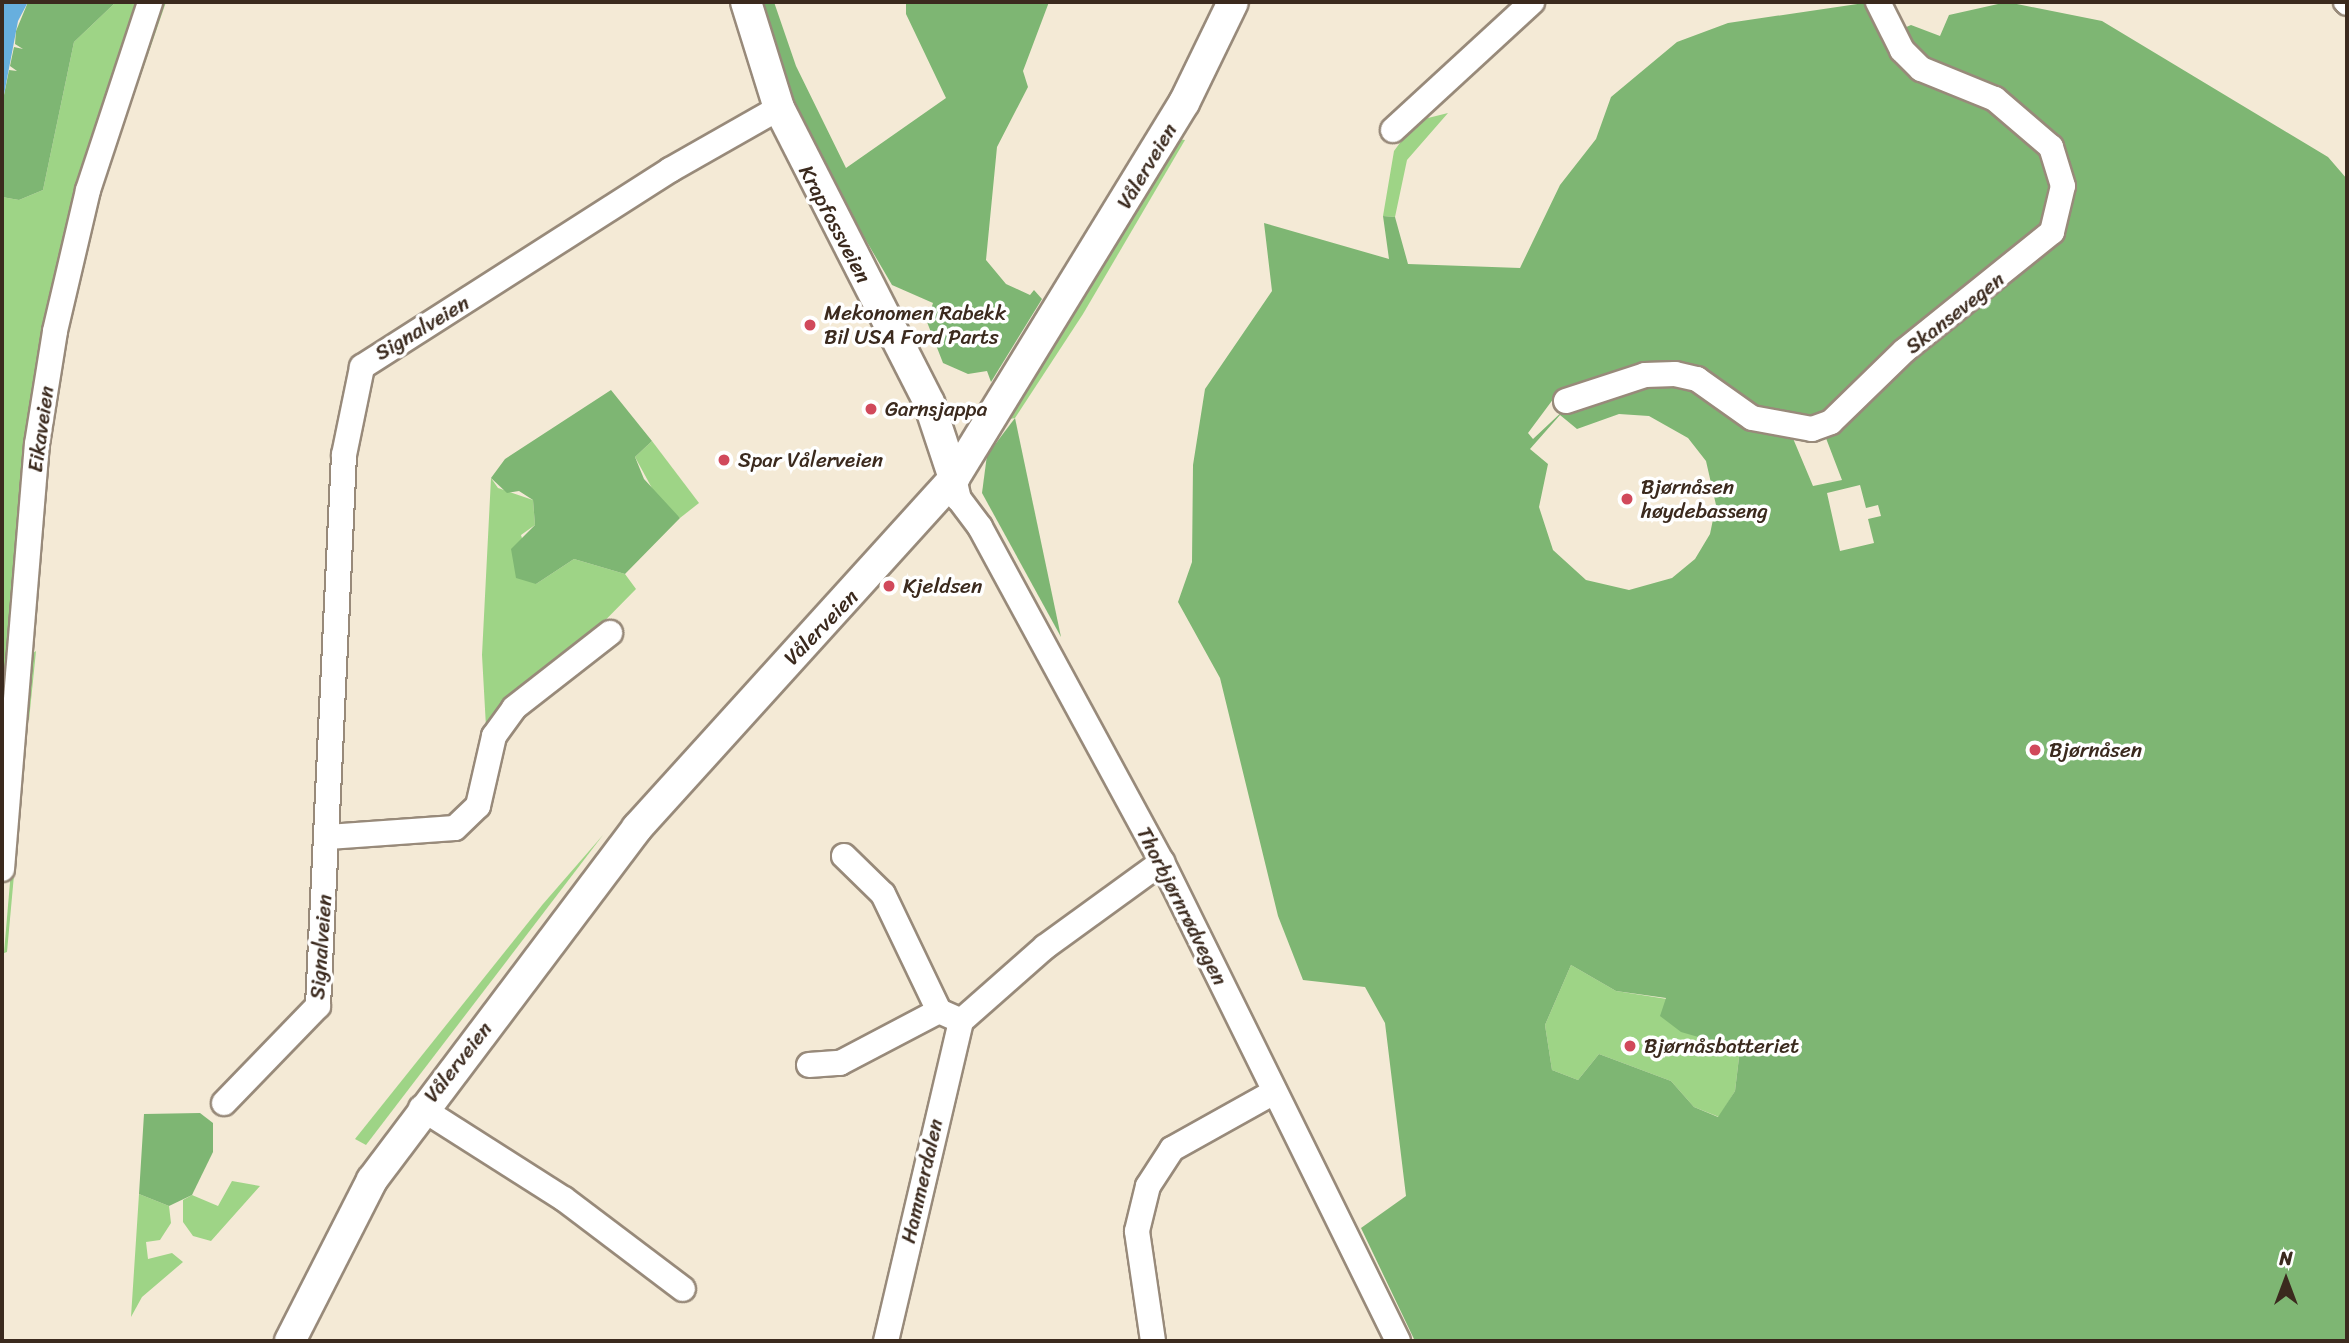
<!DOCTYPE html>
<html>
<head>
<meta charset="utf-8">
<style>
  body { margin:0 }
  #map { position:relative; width:2349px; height:1343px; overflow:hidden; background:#f4ead6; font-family:Sriracha,sans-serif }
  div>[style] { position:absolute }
  .green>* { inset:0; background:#9ed486 }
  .forest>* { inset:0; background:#7eb673 }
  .water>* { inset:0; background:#67afde }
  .roads { filter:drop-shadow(2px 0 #988a7a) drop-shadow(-2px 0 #988a7a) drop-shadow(0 2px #988a7a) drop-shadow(0 -2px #988a7a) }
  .minor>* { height:24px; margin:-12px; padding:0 12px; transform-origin:12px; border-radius:12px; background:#fff }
  .tertiary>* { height:30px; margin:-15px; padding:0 15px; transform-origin:15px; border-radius:15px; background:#fff }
  .dots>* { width:19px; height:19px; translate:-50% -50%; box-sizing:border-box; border:4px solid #fff; border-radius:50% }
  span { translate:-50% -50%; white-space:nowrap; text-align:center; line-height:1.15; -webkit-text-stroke:7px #fff; paint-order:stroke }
  .street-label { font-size:21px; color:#3b2a1e }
  .poi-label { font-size:21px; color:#3b2a1e }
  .left { translate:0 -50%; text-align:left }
  .frame { position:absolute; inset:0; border:4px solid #3b2a1e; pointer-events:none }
  .north { position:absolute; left:2251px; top:1245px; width:70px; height:70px; -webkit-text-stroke:5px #fff; paint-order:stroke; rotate:0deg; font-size:19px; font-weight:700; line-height:28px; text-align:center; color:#3b2a1e }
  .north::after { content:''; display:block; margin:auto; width:24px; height:32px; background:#3b2a1e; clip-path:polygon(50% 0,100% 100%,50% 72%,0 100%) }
</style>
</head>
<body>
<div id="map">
  <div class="green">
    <i style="clip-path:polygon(116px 2px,140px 2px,86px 158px,49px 303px,2px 757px,2px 197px,19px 200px,43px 190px,74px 42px)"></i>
    <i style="clip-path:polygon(161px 2px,166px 2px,107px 174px,99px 170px)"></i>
    <i style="clip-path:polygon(1448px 113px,1407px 160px,1395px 217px,1383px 216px,1394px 151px,1416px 121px)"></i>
    <i style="clip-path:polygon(1177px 139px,1185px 140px,1083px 314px,1015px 418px,1005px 420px)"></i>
    <i style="clip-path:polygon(652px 441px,699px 503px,680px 518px,659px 501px,635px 457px)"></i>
    <i style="clip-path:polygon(491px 478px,498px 488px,533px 500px,535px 525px,521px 535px,536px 584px,574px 559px,625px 574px,636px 589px,578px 648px,498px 709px,486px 727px,482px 655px)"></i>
    <i style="clip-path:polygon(36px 651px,29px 720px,25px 719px,30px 655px)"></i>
    <i style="clip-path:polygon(18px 831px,7px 952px,4px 953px,14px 835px)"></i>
    <i style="clip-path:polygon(603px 835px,366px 1145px,355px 1139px,543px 904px)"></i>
    <i style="clip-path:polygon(1571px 965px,1616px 991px,1667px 999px,1740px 1049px,1735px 1091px,1719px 1117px,1694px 1107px,1671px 1081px,1599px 1054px,1578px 1080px,1552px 1070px,1545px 1025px)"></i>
    <i style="clip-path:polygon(232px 1181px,260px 1186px,211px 1241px,193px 1236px,183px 1222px,183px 1200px,192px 1195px,218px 1206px)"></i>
    <i style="clip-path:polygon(139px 1194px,169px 1206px,171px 1223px,160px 1240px,146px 1242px,148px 1259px,172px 1253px,183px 1262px,142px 1297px,131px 1317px)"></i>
  </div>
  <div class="forest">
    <i style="clip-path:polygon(28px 2px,116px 2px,74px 42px,43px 190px,19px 200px,2px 197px,2px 105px,9px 70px,17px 71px,10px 66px,14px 47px,23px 49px,15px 44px,16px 31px)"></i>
    <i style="clip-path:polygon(758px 2px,774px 2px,796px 66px,846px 168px,946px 98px,906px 14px,906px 2px,1049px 2px,1023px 71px,1028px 87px,997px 147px,986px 260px,1006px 284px,1030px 295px,1034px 290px,1042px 299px,991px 382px,987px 371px,968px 374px,943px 363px,927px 322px,933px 303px,892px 285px,794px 117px)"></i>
    <i style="clip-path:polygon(evenodd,1871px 2px,1896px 51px,1924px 79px,1993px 104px,2040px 141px,2053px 164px,2057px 192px,2041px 235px,1901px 346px,1821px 420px,1792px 425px,1762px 418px,1700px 374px,1657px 366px,1554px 398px,1528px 433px,1533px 439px,1566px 408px,1619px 389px,1688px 380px,1751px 422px,1792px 436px,1813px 486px,1842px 480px,1824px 433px,1936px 333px,2050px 245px,2067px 204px,2064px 162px,2038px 124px,1993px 92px,1930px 71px,1897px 31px,1911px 25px,1940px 36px,1949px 15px,2007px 2px,2102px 21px,2328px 157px,2347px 179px,2347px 1341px,1422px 1341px,1414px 1339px,1361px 1228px,1406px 1196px,1385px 1023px,1365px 987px,1303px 980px,1278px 916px,1220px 678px,1178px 602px,1192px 562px,1193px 465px,1205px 389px,1272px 291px,1264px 223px,1389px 259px,1383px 216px,1395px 217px,1408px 264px,1520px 268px,1560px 185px,1596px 139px,1611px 97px,1677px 42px,1728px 23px,1871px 2px,1619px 414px,1649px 416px,1688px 438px,1706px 461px,1716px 505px,1710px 534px,1695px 559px,1672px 578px,1629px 590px,1586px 580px,1553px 550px,1539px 507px,1548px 464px,1530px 449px,1560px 415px,1577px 429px,1619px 414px,1871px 2px,1860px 485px,1866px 508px,1878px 505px,1881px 516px,1868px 519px,1874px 543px,1840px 551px,1827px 493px,1860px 485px,1871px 2px,1571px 965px,1616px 991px,1666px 998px,1660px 1016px,1681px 1032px,1740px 1049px,1735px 1091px,1718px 1117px,1694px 1107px,1671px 1081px,1599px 1054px,1578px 1080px,1552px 1070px,1545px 1025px,1571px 965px)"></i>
    <i style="clip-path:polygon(611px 390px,652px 441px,635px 457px,644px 479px,680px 518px,625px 574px,574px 559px,536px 584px,516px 578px,511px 549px,535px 525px,533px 500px,519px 491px,507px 493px,491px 478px,505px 459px)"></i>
    <i style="clip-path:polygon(1015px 418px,1061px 637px,982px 493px,987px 455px)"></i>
    <i style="clip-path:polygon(200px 1113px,213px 1123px,213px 1152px,192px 1195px,169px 1206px,139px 1194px,144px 1114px)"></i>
  </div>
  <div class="water">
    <i style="clip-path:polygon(2px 2px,28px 2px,18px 21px,2px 105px)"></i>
  </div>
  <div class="roads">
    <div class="minor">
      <i style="left:2346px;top:2px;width:1px;rotate:45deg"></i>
      <i style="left:1393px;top:130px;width:189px;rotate:-42.6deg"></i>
      <i style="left:1566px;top:401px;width:83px;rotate:-18.2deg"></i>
      <i style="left:1645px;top:375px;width:30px;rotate:-2deg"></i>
      <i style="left:1675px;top:374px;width:23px;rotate:13deg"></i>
      <i style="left:1697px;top:379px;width:67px;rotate:35.3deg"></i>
      <i style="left:1752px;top:418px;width:61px;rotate:10.4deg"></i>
      <i style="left:1812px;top:429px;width:20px;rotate:-20deg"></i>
      <i style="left:1831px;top:422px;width:102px;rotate:-44.2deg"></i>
      <i style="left:1904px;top:351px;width:190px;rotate:-38.8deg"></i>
      <i style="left:2052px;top:232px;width:47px;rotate:-76.6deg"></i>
      <i style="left:2063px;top:186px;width:41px;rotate:-107.1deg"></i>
      <i style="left:2051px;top:147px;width:74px;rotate:-139.4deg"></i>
      <i style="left:1995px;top:99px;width:80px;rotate:-157.9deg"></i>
      <i style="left:1921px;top:69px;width:27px;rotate:-135deg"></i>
      <i style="left:1902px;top:50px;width:54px;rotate:-116.6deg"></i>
      <i style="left:954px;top:478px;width:22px;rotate:77deg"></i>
      <i style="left:959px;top:499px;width:35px;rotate:53deg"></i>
      <i style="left:980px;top:527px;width:381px;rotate:61.5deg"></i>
      <i style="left:1162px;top:862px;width:534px;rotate:63.77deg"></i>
      <i style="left:328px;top:837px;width:127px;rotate:-4.1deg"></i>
      <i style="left:455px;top:828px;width:32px;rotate:-44deg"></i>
      <i style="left:478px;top:806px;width:72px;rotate:-77.1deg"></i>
      <i style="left:494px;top:736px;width:34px;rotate:-54deg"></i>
      <i style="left:514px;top:708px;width:122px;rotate:-38deg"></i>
      <i style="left:844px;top:856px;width:54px;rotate:44.3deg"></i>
      <i style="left:883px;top:894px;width:130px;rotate:64.4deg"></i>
      <i style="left:939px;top:1011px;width:24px;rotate:24deg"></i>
      <i style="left:2px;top:869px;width:426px;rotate:-85.3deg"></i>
      <i style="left:37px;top:444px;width:114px;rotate:-80.9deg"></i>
      <i style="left:55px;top:331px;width:145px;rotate:-76.8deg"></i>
      <i style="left:88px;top:190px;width:198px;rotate:-71.7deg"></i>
      <i style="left:809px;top:1065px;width:31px;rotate:-4deg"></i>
      <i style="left:840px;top:1063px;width:112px;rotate:-27.7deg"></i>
      <i style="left:224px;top:1103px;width:135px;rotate:-45.9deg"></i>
      <i style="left:318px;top:1006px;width:552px;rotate:-87.3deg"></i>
      <i style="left:344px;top:455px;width:90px;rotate:-78.4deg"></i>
      <i style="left:362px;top:367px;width:366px;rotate:-32.6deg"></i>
      <i style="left:670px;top:170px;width:125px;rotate:-29.6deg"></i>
      <i style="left:421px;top:1108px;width:169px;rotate:32.5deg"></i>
      <i style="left:564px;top:1199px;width:149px;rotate:37.1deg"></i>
      <i style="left:886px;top:1341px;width:329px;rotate:-76.8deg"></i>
      <i style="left:961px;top:1021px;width:112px;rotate:-41.4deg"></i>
      <i style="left:1045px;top:947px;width:145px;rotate:-36deg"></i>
      <i style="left:1153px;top:1341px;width:111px;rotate:-98.3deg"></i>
      <i style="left:1137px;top:1231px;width:46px;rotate:-76.3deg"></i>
      <i style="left:1148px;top:1186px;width:44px;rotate:-57deg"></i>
      <i style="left:1172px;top:1149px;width:117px;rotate:-29.2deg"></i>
    </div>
    <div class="tertiary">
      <i style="left:746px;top:2px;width:111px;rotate:72.7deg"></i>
      <i style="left:779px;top:108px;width:331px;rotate:63deg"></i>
      <i style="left:929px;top:403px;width:79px;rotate:71.6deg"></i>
      <i style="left:290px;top:1341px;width:181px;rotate:-63deg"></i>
      <i style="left:372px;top:1180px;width:441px;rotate:-53deg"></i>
      <i style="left:637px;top:828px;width:472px;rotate:-47.8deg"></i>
      <i style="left:954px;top:478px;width:440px;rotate:-58.5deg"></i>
      <i style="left:1184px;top:103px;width:112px;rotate:-64.1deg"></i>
    </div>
  </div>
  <div class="dots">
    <i style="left:810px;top:325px;background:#d1495b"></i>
    <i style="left:871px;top:409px;background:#d1495b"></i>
    <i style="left:724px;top:460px;background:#d1495b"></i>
    <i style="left:1627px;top:499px;background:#d1495b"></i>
    <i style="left:889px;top:586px;background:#d1495b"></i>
    <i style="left:2035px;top:750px;background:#d1495b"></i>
    <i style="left:1630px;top:1046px;background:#d1495b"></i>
  </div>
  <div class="street-label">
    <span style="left:1147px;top:166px;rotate:-59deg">Vålerveien</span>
    <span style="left:835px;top:224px;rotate:62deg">Krapfossveien</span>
    <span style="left:1955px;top:313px;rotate:-38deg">Skansevegen</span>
    <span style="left:422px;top:328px;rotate:-31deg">Signalveien</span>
    <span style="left:41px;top:429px;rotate:-82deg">Eikaveien</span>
    <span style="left:821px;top:627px;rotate:-46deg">Vålerveien</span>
    <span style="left:1182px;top:906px;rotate:63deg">Thorbjørnrødvegen</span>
    <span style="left:321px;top:947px;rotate:-86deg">Signalveien</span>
    <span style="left:458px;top:1062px;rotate:-52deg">Vålerveien</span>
    <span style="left:922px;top:1181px;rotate:-77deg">Hammerdalen</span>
  </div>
  <div class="poi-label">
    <span class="left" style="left:824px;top:325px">Mekonomen Rabekk<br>Bil USA Ford Parts</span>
    <span class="left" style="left:885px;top:409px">Garnsjappa</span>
    <span class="left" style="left:738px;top:460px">Spar Vålerveien</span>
    <span class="left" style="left:1641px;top:499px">Bjørnåsen<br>høydebasseng</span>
    <span class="left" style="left:903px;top:586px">Kjeldsen</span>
    <span class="left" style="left:2049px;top:750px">Bjørnåsen</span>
    <span class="left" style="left:1644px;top:1046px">Bjørnåsbatteriet</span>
  </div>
  <div class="frame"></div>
  <div class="north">N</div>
</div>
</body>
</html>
